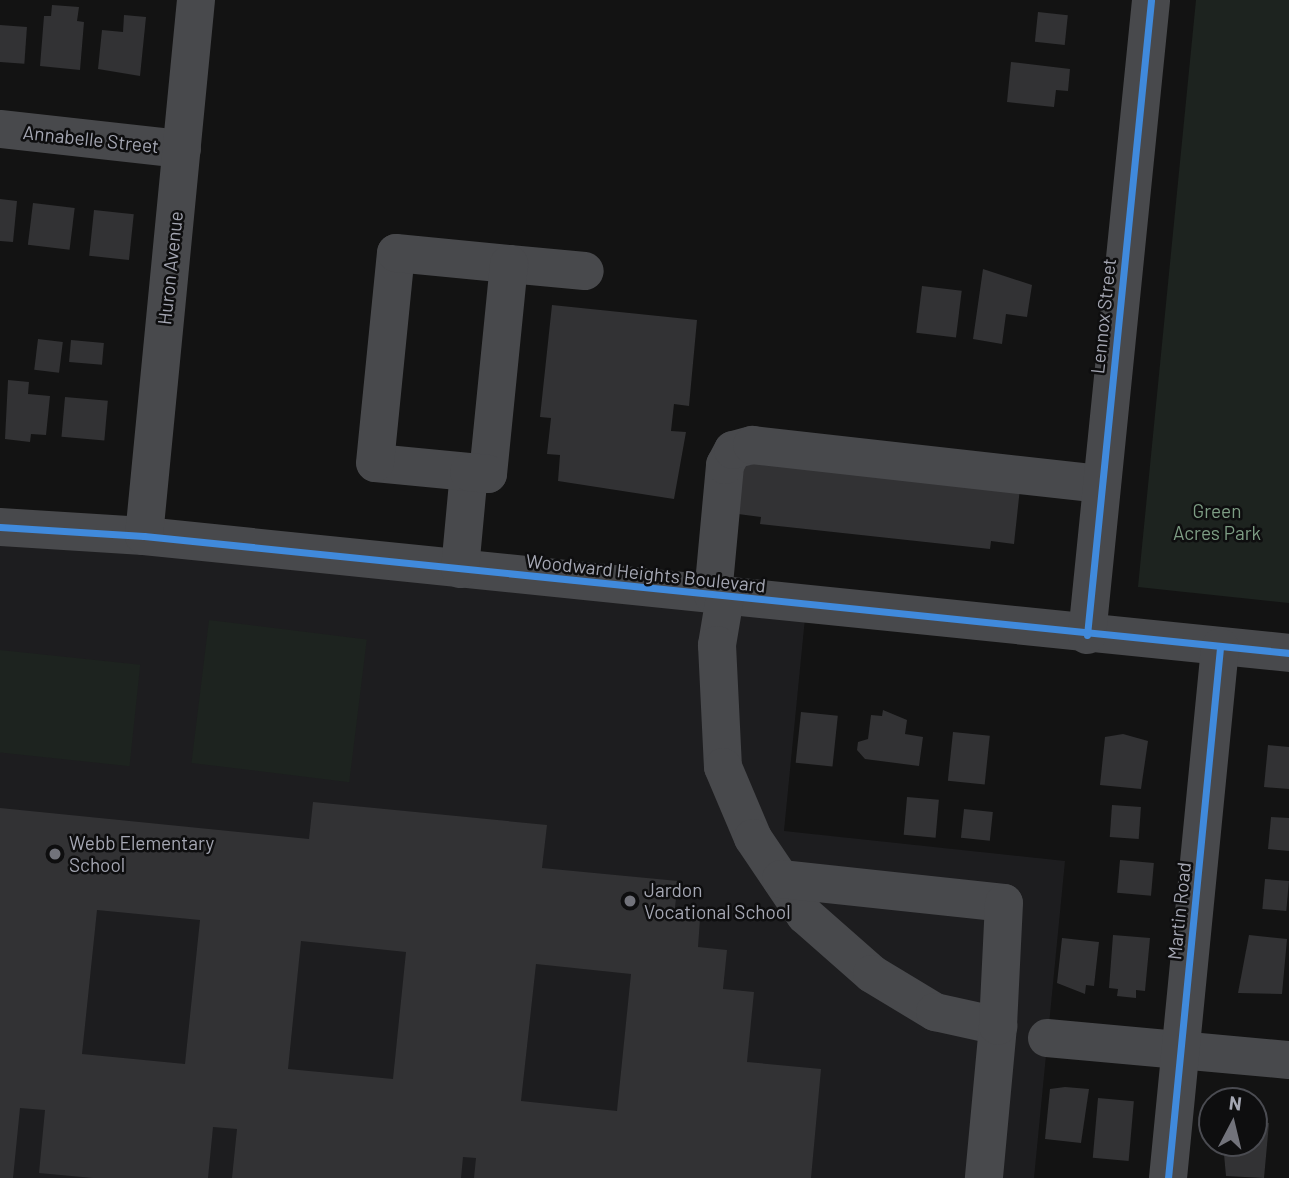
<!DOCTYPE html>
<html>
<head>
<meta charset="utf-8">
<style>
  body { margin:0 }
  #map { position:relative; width:1289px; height:1178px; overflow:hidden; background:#131313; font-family:Barlow,sans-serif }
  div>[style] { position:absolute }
  .built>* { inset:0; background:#1d1d1f }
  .green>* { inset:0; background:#1d231f; transform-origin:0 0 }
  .building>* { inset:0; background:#323234; transform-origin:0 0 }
  .minor>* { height:38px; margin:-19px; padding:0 19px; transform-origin:19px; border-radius:19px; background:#48494c }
  .cycleway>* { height:7px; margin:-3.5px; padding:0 3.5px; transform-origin:3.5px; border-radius:3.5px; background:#408adc }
  .dots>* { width:19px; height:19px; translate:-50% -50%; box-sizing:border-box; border:4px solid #0e0e0f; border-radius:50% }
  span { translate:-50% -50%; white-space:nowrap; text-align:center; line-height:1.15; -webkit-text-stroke:5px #0e0e0f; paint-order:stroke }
  .street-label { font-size:19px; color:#a5a7b3 }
  .park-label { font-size:19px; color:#7d9d84 }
  .poi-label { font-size:19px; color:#a5a7b3 }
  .left { translate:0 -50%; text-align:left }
  .north { position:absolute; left:1198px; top:1087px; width:70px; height:70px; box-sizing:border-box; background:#0e0e0f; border:2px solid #4a4b51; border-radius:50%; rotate:7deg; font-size:19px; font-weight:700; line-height:28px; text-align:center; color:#a5a7b3 }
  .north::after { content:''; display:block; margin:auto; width:24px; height:32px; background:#72737b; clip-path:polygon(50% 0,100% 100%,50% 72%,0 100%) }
</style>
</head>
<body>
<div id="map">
  <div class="built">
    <i style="clip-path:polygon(0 534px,805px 618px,784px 831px,1065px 861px,1034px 1178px,0 1178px)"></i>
  </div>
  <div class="green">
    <i style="clip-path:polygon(1196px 0,1289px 0,1289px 603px,1138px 587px)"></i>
    <i style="left:209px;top:620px;width:159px;height:144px;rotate:7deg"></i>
    <i style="left:0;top:650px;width:141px;height:102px;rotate:6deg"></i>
  </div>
  <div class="building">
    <i style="clip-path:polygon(52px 5px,79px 7px,77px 21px,84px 22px,80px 70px,40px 66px,44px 16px,51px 16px)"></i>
    <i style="left:1038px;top:12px;width:30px;height:30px;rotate:6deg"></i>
    <i style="clip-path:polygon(124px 15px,146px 17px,140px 76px,98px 69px,102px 30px,123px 32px)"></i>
    <i style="left:0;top:25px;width:27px;height:37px;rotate:4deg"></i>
    <i style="clip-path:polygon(1011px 62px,1070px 69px,1068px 91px,1056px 90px,1054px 107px,1007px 102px)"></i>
    <i style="clip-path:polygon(0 199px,17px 201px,13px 242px,0 241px)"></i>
    <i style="left:33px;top:203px;width:42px;height:42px;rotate:7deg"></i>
    <i style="left:94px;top:210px;width:40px;height:46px;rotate:6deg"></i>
    <i style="clip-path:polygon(983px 269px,1032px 285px,1027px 317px,1006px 314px,1002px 344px,973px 339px)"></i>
    <i style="left:922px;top:286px;width:40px;height:47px;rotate:7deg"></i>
    <i style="clip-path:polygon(552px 305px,697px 320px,689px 406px,674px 404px,671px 431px,686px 432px,674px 499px,558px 481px,560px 455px,547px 454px,551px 418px,540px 417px)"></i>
    <i style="left:38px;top:339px;width:25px;height:31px;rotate:7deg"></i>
    <i style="left:71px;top:340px;width:33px;height:22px;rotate:5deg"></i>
    <i style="clip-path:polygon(8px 380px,29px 382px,28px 394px,50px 396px,46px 435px,31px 434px,30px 442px,5px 439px)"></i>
    <i style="left:65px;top:397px;width:43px;height:40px;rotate:5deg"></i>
    <i style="clip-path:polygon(744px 459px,1020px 488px,1014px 544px,991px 541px,990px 549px,760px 524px,761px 517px,738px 514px)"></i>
    <i style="clip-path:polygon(883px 710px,907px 720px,905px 734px,923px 737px,919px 766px,865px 759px,857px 750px,858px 742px,868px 739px,871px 715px,882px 716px)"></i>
    <i style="left:801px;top:712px;width:37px;height:51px;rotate:6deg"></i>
    <i style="left:953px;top:732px;width:37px;height:49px;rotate:6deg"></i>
    <i style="clip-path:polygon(1123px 734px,1148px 741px,1141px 789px,1100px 785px,1105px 737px)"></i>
    <i style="clip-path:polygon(1268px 745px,1289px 747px,1289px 789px,1264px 787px)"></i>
    <i style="left:907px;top:797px;width:32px;height:38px;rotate:5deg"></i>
    <i style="clip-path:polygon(evenodd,313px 802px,547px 825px,542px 868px,678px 881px,674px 916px,700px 919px,698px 947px,727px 950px,723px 989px,754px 992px,747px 1062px,821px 1069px,811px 1178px,474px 1178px,476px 1158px,463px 1157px,461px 1178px,232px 1178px,237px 1129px,213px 1127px,208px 1178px,93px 1178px,39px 1173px,45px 1110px,20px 1108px,13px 1178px,0 1178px,0 808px,309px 839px,313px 802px,97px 910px,200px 920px,185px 1064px,82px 1054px,97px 910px,313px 802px,301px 941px,406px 952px,393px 1079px,288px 1069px,301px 941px,313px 802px,536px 964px,631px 974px,617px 1111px,521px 1101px,536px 964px)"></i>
    <i style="left:1112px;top:805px;width:29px;height:32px;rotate:4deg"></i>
    <i style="left:964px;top:809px;width:29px;height:29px;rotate:6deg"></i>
    <i style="clip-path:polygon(1271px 817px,1289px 818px,1289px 851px,1268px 849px)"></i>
    <i style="left:1120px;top:860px;width:34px;height:33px;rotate:5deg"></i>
    <i style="left:1265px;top:879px;width:24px;height:30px;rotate:5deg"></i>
    <i style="clip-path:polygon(1113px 935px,1150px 938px,1145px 991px,1136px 990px,1136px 998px,1117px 996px,1118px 989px,1109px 988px)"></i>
    <i style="clip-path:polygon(1249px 935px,1287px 939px,1282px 994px,1238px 993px)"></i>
    <i style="clip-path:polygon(1062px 938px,1099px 942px,1094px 986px,1086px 985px,1085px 994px,1057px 983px)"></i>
    <i style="clip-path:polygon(1065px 1087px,1089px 1089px,1081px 1143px,1045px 1139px,1050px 1089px)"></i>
    <i style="left:1098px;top:1098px;width:36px;height:60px;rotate:5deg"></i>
    <i style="clip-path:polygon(1254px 1121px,1269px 1123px,1264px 1178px,1226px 1176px,1223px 1143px,1254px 1143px)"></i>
  </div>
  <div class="minor">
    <i style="left:0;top:129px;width:183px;rotate:6.3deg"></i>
    <i style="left:509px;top:264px;width:76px;rotate:5.3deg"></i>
    <i style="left:0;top:527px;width:144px;rotate:3.6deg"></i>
    <i style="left:144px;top:536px;width:1151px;rotate:5.83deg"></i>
    <i style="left:144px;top:536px;width:539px;rotate:-84.46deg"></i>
    <i style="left:460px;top:569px;width:97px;rotate:-84.7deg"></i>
    <i style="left:469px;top:472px;width:94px;rotate:-174.5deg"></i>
    <i style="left:375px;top:463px;width:211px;rotate:-84.3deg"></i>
    <i style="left:396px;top:253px;width:114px;rotate:5.6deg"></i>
    <i style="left:509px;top:264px;width:211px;rotate:95.7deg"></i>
    <i style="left:488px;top:474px;width:19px;rotate:-174deg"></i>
    <i style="left:713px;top:595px;width:131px;rotate:-84.7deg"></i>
    <i style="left:725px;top:465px;width:17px;rotate:-62deg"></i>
    <i style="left:733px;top:450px;width:20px;rotate:-15deg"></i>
    <i style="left:752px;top:445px;width:352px;rotate:6.4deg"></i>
    <i style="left:725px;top:597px;width:49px;rotate:99.5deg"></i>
    <i style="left:717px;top:645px;width:122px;rotate:87.2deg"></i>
    <i style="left:723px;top:767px;width:77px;rotate:67.1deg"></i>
    <i style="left:753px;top:838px;width:93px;rotate:56deg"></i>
    <i style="left:805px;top:915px;width:89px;rotate:41.4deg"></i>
    <i style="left:872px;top:974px;width:74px;rotate:31.1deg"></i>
    <i style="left:935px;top:1012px;width:65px;rotate:12.5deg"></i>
    <i style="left:998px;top:1026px;width:153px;rotate:95.3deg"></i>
    <i style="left:1087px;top:635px;width:638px;rotate:-84.24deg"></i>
    <i style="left:781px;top:879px;width:224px;rotate:6.1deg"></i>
    <i style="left:1004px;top:903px;width:123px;rotate:92.8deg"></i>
    <i style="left:1047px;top:1038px;width:243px;rotate:5.2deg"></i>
    <i style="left:1168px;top:1178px;width:533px;rotate:-84.4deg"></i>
  </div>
  <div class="cycleway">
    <i style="left:0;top:527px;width:144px;rotate:3.6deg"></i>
    <i style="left:144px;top:536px;width:1151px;rotate:5.83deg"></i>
    <i style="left:1087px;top:635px;width:638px;rotate:-84.24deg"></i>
    <i style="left:1168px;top:1178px;width:533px;rotate:-84.4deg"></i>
  </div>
  <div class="dots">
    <i style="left:55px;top:854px;background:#72737b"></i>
    <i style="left:630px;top:901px;background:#72737b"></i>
  </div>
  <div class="street-label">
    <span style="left:91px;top:139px;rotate:6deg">Annabelle Street</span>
    <span style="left:170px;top:268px;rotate:-84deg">Huron Avenue</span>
    <span style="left:1103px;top:316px;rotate:-84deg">Lennox Street</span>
    <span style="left:646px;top:573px;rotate:6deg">Woodward Heights Boulevard</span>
    <span style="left:1179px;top:911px;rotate:-84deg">Martin Road</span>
  </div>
  <div class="park-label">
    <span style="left:1217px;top:522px">Green<br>Acres Park</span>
  </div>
  <div class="poi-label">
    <span class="left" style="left:69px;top:854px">Webb Elementary<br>School</span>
    <span class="left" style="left:644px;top:901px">Jardon<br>Vocational School</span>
  </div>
  <div class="north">N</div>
</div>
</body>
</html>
